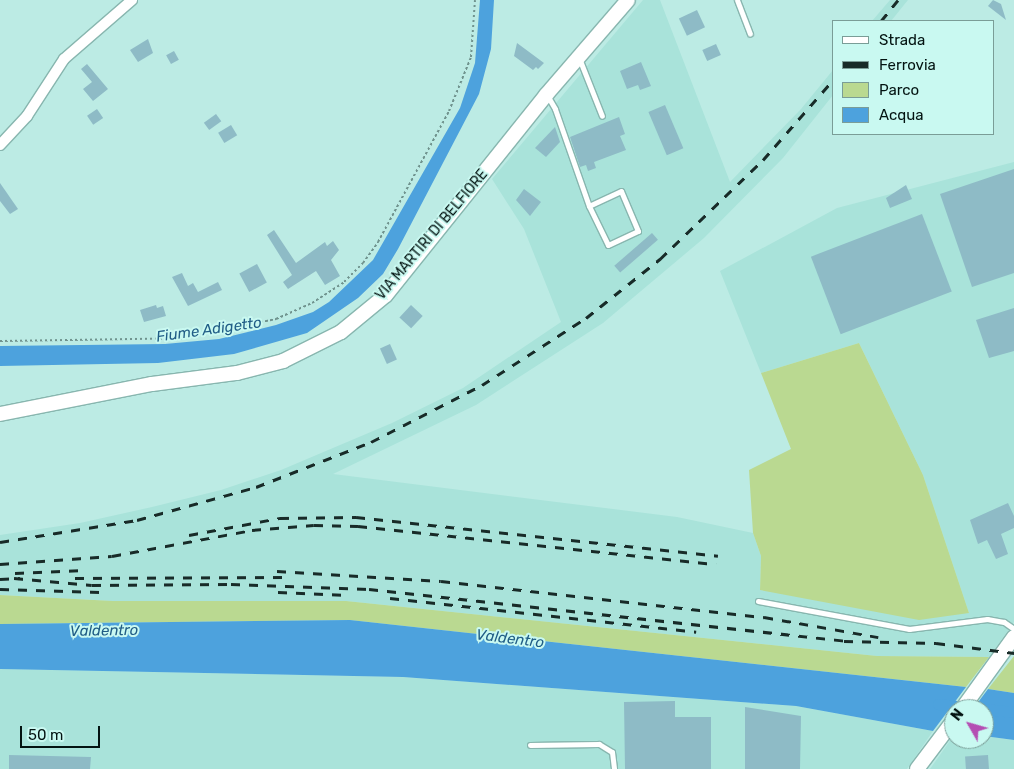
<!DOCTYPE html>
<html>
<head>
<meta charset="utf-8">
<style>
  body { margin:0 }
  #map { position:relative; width:1014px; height:769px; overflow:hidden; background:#bcebe4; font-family:Rubik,sans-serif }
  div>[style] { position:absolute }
  .built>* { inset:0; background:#a9e3da }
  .green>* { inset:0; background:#bad991 }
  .water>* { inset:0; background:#4da2dd }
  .canal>* { height:11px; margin:-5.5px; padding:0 5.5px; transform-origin:5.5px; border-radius:5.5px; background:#4da2dd }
  .building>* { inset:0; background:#8ebbc6; transform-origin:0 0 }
  .path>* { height:2px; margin-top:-1px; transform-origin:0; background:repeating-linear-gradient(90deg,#70938e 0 2.5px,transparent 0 5px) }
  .roads { filter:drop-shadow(1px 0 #88b6af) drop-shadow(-1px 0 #88b6af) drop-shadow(0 1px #88b6af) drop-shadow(0 -1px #88b6af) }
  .lane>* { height:5px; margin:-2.5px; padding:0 2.5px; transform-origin:2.5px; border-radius:2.5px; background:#fff }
  .street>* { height:10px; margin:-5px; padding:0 5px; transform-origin:5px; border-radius:5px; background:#fff }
  .secondary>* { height:14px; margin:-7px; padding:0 7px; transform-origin:7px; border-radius:7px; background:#fff }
  .rail>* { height:3px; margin-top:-1.5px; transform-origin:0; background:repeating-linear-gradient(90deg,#182b28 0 9px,transparent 0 18px) }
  span { translate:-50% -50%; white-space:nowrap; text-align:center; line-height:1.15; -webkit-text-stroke:4px #c9f9f1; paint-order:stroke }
  .street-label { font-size:14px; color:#031311 }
  .water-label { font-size:15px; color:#205d86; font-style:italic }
  .legend { position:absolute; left:832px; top:20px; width:162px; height:115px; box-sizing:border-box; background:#c9f9f1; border:1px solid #7a9d97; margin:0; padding:6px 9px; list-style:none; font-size:15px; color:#031311 }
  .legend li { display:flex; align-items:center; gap:10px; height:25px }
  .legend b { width:25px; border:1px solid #7a9d97 }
  .north { position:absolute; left:944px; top:699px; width:50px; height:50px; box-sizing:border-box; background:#c9f9f1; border:1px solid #7a9d97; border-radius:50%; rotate:308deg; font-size:14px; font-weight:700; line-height:20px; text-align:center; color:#031311 }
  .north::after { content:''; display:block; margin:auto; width:18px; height:22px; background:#b44eb3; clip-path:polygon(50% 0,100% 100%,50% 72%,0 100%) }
  .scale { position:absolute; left:20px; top:726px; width:80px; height:22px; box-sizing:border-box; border:2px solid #031311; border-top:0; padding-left:6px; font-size:15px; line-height:18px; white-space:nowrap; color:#031311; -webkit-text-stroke:4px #c9f9f1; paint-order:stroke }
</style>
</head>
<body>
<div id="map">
  <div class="built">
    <i style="clip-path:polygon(643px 0,660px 0,730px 182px,801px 109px,833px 70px,833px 95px,783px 158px,704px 238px,603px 323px,476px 405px,333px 474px,677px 517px,753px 533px,761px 556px,760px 590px,969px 613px,923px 475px,859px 343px,761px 373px,720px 271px,837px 208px,1014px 162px,1014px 622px,989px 657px,877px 656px,346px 601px,113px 601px,0 595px,0 535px,80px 523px,152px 507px,221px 490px,281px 470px,392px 423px,463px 388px,561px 322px,524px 229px,492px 179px)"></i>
    <i style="clip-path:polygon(890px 0,908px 0,891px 21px,872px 21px)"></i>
    <i style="clip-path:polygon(0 669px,403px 677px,796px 706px,933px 731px,907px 769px,0 769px)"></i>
    <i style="clip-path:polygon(954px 735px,954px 739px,984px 739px,984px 736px,1014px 740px,1014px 769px,930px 769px)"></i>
  </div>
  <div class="green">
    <i style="clip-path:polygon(859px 343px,923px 475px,969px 613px,919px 620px,760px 590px,761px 556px,753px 533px,749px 470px,791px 449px,761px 373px)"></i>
    <i style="clip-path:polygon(0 595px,113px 601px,346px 601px,877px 656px,989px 657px,966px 687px,350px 620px,0 624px)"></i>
    <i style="clip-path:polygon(1014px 656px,1014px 693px,988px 689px)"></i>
  </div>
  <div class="water">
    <i style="clip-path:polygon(480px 0,494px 0,491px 49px,479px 94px,398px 249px,383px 274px,358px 298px,307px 333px,234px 354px,158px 363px,0 366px,0 346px,165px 344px,219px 339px,276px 325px,313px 312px,329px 302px,373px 260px,460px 108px,475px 63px)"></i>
    <i style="clip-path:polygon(350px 620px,966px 687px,933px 731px,796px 706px,403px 677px,0 669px,0 624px)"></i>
    <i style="clip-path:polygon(988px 689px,1014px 693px,1014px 740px,984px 736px,984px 709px,973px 709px)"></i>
  </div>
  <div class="canal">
    <i style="left:938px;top:704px;width:76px;rotate:6deg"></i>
  </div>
  <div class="building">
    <i style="clip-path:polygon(993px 0,1001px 4px,1006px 20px,988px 6px)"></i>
    <i style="left:697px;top:10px;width:19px;height:20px;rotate:65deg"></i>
    <i style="clip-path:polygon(148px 39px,153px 53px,138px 62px,130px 50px)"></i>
    <i style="clip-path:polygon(517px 43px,544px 63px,538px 69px,536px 67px,533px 70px,514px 56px)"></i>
    <i style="left:716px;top:44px;width:12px;height:15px;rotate:66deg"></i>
    <i style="left:174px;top:51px;width:10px;height:9px;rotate:61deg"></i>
    <i style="clip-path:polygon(641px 62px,651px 86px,640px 90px,638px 85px,627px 89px,620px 71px)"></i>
    <i style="clip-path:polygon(87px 64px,108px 89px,93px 101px,83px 89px,92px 82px,81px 69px)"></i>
    <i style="left:665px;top:105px;width:47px;height:18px;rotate:67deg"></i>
    <i style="left:97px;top:109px;width:11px;height:12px;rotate:56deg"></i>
    <i style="left:216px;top:114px;width:9px;height:15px;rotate:54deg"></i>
    <i style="clip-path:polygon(619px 117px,625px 134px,620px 136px,626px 150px,594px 162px,596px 168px,588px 171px,586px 165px,580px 167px,570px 137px)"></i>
    <i style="left:231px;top:125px;width:12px;height:15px;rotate:59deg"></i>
    <i style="clip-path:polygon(555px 127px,560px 142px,546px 157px,535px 148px)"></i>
    <i style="clip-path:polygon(1014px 169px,1014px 273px,972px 287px,940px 194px)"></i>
    <i style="clip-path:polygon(0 183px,18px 209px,10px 214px,0 201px)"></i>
    <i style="clip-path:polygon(906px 185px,912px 199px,890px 208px,886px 198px)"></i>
    <i style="clip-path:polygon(524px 189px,541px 202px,530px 216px,516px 200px)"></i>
    <i style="left:922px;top:214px;width:83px;height:119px;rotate:69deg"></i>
    <i style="clip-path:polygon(274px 230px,296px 263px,325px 242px,327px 246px,333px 241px,339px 250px,331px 260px,340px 276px,325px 285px,316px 271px,288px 289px,283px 282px,292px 275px,267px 235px)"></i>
    <i style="left:652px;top:233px;width:9px;height:50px;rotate:49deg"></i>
    <i style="left:257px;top:264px;width:21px;height:20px;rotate:62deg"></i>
    <i style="clip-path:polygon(182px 273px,188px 286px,193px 283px,198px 292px,218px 282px,222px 290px,188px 306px,172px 277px)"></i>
    <i style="clip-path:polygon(156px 305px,157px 308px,163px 306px,166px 316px,144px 322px,140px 310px)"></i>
    <i style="left:411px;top:305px;width:16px;height:17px;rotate:43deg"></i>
    <i style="clip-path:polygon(1014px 308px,1014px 351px,989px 358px,976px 320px)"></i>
    <i style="left:390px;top:344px;width:17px;height:11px;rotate:66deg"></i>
    <i style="clip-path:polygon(1008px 503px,1014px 516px,1014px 528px,1001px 534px,1008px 554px,996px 559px,987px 540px,978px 544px,970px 520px)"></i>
    <i style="clip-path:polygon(675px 701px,675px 717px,711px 717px,711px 769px,625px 769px,624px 702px)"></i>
    <i style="clip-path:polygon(745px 707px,801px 716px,800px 769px,745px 769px)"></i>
    <i style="clip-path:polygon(9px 755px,91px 757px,90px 769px,9px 769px)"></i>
    <i style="left:988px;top:755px;width:14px;height:23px;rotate:86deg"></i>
  </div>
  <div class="path">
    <i style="left:0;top:341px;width:182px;rotate:-0.9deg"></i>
    <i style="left:182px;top:338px;width:96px;rotate:-11.4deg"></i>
    <i style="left:276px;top:319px;width:39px;rotate:-24deg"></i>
    <i style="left:312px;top:303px;width:38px;rotate:-33deg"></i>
    <i style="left:344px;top:282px;width:27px;rotate:-45deg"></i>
    <i style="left:363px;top:263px;width:26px;rotate:-54deg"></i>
    <i style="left:378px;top:242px;width:149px;rotate:-61.5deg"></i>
    <i style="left:449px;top:111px;width:58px;rotate:-67.8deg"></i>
    <i style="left:471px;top:57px;width:57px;rotate:-86deg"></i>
  </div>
  <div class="roads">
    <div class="lane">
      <i style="left:737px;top:0;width:36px;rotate:69deg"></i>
      <i style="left:579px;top:58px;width:62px;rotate:68.4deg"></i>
      <i style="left:547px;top:95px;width:16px;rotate:60deg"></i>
      <i style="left:555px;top:109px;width:103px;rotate:70.7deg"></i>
      <i style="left:589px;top:206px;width:43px;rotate:64deg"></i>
      <i style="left:608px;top:245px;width:33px;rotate:-25deg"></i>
      <i style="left:638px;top:231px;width:43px;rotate:-113deg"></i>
      <i style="left:621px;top:191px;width:35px;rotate:155deg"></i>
      <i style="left:758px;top:601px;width:154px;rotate:10.5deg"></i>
      <i style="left:909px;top:629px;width:79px;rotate:-7.3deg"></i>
      <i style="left:987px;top:619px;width:17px;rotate:10deg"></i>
      <i style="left:1004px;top:622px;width:12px;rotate:35deg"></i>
      <i style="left:530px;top:745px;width:69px;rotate:-0.8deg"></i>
      <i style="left:599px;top:744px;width:15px;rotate:32deg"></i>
      <i style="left:612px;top:752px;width:17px;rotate:83deg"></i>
    </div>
    <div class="street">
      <i style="left:0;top:145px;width:40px;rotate:-47deg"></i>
      <i style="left:27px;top:116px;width:68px;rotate:-57deg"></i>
      <i style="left:64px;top:59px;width:90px;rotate:-40.9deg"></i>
    </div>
    <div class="secondary">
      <i style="left:0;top:414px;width:155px;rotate:-11.2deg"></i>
      <i style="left:152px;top:384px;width:86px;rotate:-7.4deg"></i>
      <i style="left:237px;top:373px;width:48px;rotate:-14.6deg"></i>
      <i style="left:283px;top:361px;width:65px;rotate:-26.6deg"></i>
      <i style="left:341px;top:332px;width:58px;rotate:-39.4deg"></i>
      <i style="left:386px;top:295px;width:256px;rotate:-51.3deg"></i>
      <i style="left:546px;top:95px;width:125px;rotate:-49.2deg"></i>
      <i style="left:962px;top:709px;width:89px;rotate:-54.2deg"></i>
      <i style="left:917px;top:769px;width:61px;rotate:-52.9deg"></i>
    </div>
  </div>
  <div class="rail">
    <i style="left:881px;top:21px;width:27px;rotate:-51deg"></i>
    <i style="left:189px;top:535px;width:93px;rotate:-10.6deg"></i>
    <i style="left:280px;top:518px;width:76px;rotate:-0.8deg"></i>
    <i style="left:356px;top:517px;width:364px;rotate:6.1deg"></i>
    <i style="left:0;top:542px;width:139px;rotate:-9.1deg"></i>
    <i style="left:137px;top:520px;width:123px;rotate:-15.5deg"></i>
    <i style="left:256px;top:487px;width:123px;rotate:-21.4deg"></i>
    <i style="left:371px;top:442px;width:125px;rotate:-27.2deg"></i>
    <i style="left:482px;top:385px;width:124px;rotate:-32.8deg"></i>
    <i style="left:586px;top:318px;width:95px;rotate:-38.6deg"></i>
    <i style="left:660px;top:259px;width:143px;rotate:-43.9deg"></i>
    <i style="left:763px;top:160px;width:106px;rotate:-48.8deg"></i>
    <i style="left:0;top:564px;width:112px;rotate:-4.1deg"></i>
    <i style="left:112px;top:556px;width:142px;rotate:-10.5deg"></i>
    <i style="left:252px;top:530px;width:62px;rotate:-4.6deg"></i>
    <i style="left:314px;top:525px;width:44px;rotate:1.3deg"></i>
    <i style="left:358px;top:526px;width:360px;rotate:6.1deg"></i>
    <i style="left:277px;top:571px;width:164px;rotate:3.5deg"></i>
    <i style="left:441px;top:581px;width:325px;rotate:6.4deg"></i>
    <i style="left:764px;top:617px;width:116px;rotate:10deg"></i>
    <i style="left:15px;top:573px;width:70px;rotate:-2.5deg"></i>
    <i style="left:14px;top:578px;width:78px;rotate:5.1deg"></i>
    <i style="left:92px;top:585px;width:139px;rotate:-0.4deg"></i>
    <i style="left:231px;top:584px;width:138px;rotate:2.1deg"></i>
    <i style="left:369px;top:589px;width:478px;rotate:6.2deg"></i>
    <i style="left:844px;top:641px;width:92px;rotate:1.2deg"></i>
    <i style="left:936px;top:643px;width:79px;rotate:7.3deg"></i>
    <i style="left:75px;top:578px;width:212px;rotate:-0.3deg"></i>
    <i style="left:0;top:579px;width:20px;rotate:-3deg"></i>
    <i style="left:0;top:589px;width:100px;rotate:1.7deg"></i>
    <i style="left:278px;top:592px;width:70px;rotate:2.5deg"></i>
    <i style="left:390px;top:598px;width:308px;rotate:6.3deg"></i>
  </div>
  <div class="street-label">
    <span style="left:432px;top:235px;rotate:-50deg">VIA MARTIRI DI BELFIORE</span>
  </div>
  <div class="water-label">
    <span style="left:209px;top:330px;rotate:-8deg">Fiume Adigetto</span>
    <span style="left:104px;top:631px;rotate:-1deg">Valdentro</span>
    <span style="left:510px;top:639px;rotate:7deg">Valdentro</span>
  </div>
  <ul class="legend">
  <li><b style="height:6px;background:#fff"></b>Strada</li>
  <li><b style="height:6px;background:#182b28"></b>Ferrovia</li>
  <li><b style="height:14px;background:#bad991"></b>Parco</li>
  <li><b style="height:14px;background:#4da2dd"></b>Acqua</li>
  </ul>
  <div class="north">N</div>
  <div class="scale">50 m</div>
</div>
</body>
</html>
